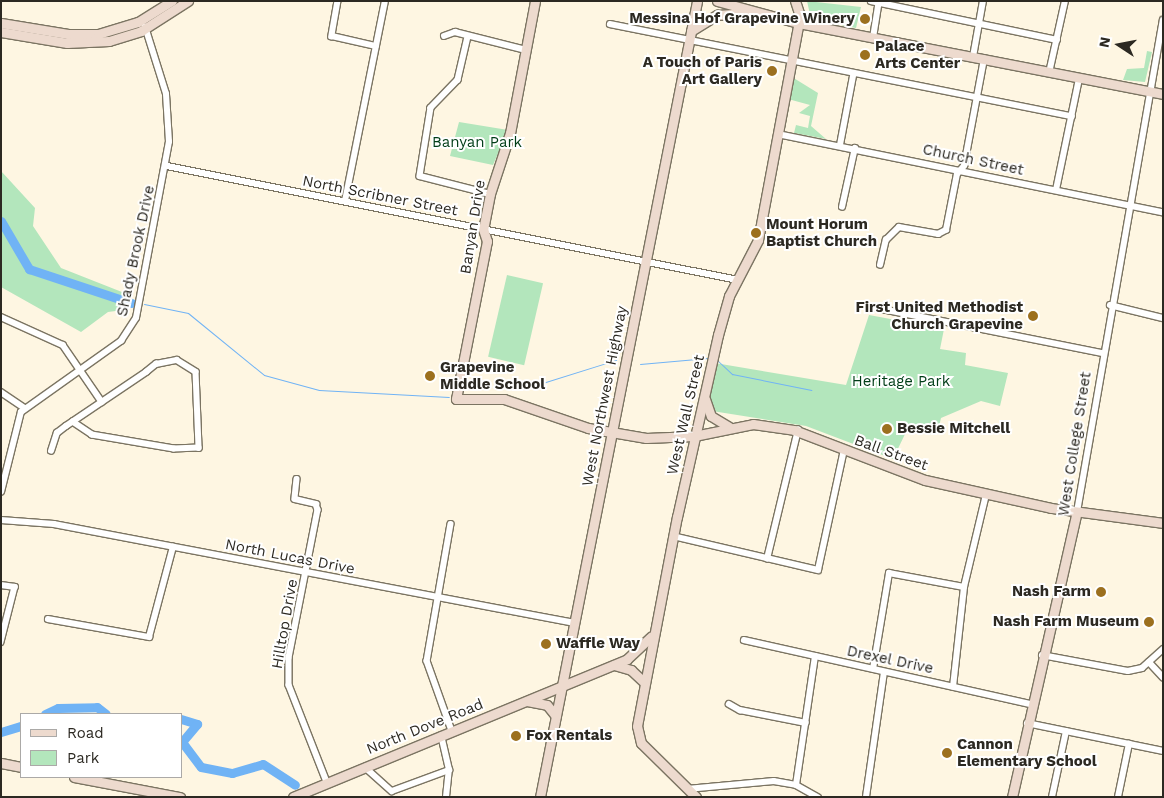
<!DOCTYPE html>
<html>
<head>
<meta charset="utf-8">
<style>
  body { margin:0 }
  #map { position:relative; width:1164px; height:798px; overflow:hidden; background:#fef6e2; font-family:"Work Sans",sans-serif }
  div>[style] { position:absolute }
  .green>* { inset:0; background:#b3e6bc; transform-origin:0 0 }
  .stream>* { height:1px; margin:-0.5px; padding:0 0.5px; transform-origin:0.5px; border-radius:0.5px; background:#70b3f5 }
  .river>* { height:9px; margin:-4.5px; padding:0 4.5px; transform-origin:4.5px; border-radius:4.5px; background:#70b3f5 }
  .roads { filter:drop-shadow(1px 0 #7b7462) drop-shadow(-1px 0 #7b7462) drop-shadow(0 1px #7b7462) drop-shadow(0 -1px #7b7462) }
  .street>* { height:5.5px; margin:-2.75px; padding:0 2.75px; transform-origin:2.75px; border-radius:2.75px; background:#fff }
  .secondary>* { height:9px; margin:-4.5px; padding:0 4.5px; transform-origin:4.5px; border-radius:4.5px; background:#eddace }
  .dots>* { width:14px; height:14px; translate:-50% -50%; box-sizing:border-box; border:2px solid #fff; border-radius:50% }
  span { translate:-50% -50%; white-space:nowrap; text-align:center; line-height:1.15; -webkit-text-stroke:4px #fff; paint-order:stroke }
  .poi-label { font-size:15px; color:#2c2922; font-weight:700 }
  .right { translate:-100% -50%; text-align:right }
  .left { translate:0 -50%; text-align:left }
  .park-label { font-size:15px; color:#003d17 }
  .street-label { font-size:15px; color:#2c2922 }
  .frame { position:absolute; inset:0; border:2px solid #2c2922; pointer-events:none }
  .legend { position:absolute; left:20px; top:713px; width:162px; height:65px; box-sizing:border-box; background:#fff; border:1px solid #aba9a7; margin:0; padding:6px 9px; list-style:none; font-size:15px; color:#2c2922 }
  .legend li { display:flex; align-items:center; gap:10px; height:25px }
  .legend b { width:25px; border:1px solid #aba9a7 }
  .north { position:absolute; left:1094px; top:20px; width:50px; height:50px; -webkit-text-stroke:4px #fff; paint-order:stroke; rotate:281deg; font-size:14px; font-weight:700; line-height:20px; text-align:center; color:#2c2922 }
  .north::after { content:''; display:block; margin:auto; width:18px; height:22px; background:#2c2922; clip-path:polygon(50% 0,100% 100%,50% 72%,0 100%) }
</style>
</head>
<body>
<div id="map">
  <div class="green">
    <i style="clip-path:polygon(807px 1px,861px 7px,856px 28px,811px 19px)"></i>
    <i style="clip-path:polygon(1147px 51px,1152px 52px,1145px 82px,1123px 80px,1127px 69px,1144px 68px)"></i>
    <i style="clip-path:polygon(792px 77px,818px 93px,811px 126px,826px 139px,794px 133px,796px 125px,808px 128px,810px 116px,799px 113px,810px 105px,788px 99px)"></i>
    <i style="clip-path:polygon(459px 122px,508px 130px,493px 165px,450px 156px)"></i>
    <i style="clip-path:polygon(1px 171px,35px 208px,33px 226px,61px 268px,127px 294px,123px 310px,108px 312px,81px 332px,1px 287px)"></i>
    <i style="left:507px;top:275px;width:37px;height:84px;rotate:13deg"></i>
    <i style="clip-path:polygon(869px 315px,944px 329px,940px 349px,966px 353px,965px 365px,1008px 373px,1000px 406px,981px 401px,941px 418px,937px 435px,906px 432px,893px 459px,806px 426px,712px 411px,707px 405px,715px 363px,846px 385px)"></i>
  </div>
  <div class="stream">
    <i style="left:144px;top:304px;width:45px;rotate:11.6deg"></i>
    <i style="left:188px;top:313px;width:98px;rotate:39.2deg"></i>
    <i style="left:264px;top:375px;width:57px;rotate:15.3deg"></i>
    <i style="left:319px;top:390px;width:130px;rotate:3.1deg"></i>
    <i style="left:717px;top:360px;width:21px;rotate:43deg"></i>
    <i style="left:732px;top:374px;width:81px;rotate:11.4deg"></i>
    <i style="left:640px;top:364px;width:68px;rotate:-5deg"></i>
    <i style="left:536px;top:385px;width:84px;rotate:-17.4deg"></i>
  </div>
  <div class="river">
    <i style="left:1px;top:221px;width:56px;rotate:59.7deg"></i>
    <i style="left:29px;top:269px;width:108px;rotate:18.4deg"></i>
    <i style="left:45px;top:714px;width:14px;rotate:-25deg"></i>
    <i style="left:58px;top:708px;width:39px;rotate:-1deg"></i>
    <i style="left:97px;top:707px;width:11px;rotate:38deg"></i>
    <i style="left:181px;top:719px;width:17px;rotate:17deg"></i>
    <i style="left:197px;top:724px;width:23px;rotate:130deg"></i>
    <i style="left:182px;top:742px;width:31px;rotate:53deg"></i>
    <i style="left:201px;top:767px;width:32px;rotate:11deg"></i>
    <i style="left:232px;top:773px;width:32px;rotate:-16deg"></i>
    <i style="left:263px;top:764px;width:38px;rotate:33deg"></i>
    <i style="left:1px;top:732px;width:21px;rotate:-17deg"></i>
  </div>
  <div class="roads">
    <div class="street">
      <i style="left:338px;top:1px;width:36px;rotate:100deg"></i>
      <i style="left:332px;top:36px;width:45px;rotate:12.8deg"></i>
      <i style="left:871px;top:1px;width:190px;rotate:11.8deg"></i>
      <i style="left:610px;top:24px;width:471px;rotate:11.3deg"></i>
      <i style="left:444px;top:36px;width:12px;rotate:-20deg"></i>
      <i style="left:455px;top:32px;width:73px;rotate:14.2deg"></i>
      <i style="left:468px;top:37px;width:44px;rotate:103.1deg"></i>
      <i style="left:458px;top:80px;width:39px;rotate:134deg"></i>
      <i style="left:431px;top:108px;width:69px;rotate:99.2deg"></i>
      <i style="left:420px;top:176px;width:72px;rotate:14.4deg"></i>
      <i style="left:873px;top:38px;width:37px;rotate:-81deg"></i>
      <i style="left:973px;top:57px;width:57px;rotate:-79.9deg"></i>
      <i style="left:1049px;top:73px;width:74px;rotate:-77.5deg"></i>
      <i style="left:778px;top:134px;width:393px;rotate:11.5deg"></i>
      <i style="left:840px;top:145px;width:70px;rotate:-79.3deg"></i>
      <i style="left:167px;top:166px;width:582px;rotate:11.29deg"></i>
      <i style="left:1056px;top:190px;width:113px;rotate:-78.3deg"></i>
      <i style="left:345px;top:201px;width:204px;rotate:-78.7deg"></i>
      <i style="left:842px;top:207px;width:60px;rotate:-77.6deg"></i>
      <i style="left:880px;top:265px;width:26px;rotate:-77deg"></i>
      <i style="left:886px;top:240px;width:18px;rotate:-45deg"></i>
      <i style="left:899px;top:227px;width:40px;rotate:10deg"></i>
      <i style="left:938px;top:234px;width:9px;rotate:-27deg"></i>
      <i style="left:946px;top:230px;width:57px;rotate:-78.9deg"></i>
      <i style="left:957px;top:174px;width:11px;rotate:-49deg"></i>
      <i style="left:964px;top:166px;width:109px;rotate:-79.4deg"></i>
      <i style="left:1110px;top:305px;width:55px;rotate:13.8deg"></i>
      <i style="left:872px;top:307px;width:236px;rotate:11.3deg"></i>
      <i style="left:1px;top:317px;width:68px;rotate:24.3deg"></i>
      <i style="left:63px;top:345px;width:69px;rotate:55.6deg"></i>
      <i style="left:1px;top:392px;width:29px;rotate:34deg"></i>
      <i style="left:51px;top:451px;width:19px;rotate:-72deg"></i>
      <i style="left:57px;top:433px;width:11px;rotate:-38deg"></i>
      <i style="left:66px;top:426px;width:97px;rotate:-34deg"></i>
      <i style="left:146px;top:372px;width:13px;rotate:-39deg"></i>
      <i style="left:156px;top:364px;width:21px;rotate:-11deg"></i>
      <i style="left:177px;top:360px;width:22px;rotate:32deg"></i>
      <i style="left:196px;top:372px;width:76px;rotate:87.7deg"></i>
      <i style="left:199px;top:448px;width:25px;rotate:178deg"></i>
      <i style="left:174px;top:449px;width:83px;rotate:-170.3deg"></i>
      <i style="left:92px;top:435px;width:23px;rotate:-146deg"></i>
      <i style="left:297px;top:479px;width:20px;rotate:96deg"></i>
      <i style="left:295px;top:499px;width:22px;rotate:13deg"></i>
      <i style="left:316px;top:504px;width:6px;rotate:72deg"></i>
      <i style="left:318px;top:510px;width:151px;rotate:101.1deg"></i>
      <i style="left:289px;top:658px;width:27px;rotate:90deg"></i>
      <i style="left:289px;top:685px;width:104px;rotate:68.6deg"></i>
      <i style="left:1px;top:492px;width:82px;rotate:-76deg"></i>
      <i style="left:21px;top:412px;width:123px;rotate:-35.4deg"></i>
      <i style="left:121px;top:341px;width:27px;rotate:-57deg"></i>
      <i style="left:136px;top:318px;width:179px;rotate:-79.4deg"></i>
      <i style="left:169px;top:142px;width:48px;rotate:-93.6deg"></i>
      <i style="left:166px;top:94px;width:70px;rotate:-107.4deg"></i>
      <i style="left:1077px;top:512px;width:499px;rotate:-80.1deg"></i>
      <i style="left:1px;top:520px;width:53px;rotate:4.3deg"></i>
      <i style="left:54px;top:524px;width:530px;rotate:10.76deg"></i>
      <i style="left:451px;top:524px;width:139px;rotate:99.9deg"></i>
      <i style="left:427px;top:661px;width:74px;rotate:70.3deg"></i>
      <i style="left:673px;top:536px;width:149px;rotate:13.2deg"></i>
      <i style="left:818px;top:570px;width:123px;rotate:-77.8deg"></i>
      <i style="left:767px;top:559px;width:133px;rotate:-76.5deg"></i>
      <i style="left:1px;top:585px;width:14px;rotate:8deg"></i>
      <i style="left:15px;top:587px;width:57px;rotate:104.3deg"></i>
      <i style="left:48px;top:619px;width:103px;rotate:10.1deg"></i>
      <i style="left:149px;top:637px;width:93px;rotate:-75.1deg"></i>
      <i style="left:744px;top:640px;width:294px;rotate:12.6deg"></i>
      <i style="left:1042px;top:655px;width:87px;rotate:10.5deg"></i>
      <i style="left:1128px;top:671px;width:14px;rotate:-12deg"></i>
      <i style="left:1142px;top:668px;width:28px;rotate:-42deg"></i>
      <i style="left:1149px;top:662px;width:21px;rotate:47deg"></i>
      <i style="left:873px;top:669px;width:97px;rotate:-80.5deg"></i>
      <i style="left:889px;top:573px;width:76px;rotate:10.6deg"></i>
      <i style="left:953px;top:687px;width:101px;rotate:-83.7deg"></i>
      <i style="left:964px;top:587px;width:95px;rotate:-76.6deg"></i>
      <i style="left:729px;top:704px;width:13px;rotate:29deg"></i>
      <i style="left:740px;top:710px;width:67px;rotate:11.1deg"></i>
      <i style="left:1027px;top:723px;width:139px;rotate:11.6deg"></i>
      <i style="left:365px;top:767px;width:36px;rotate:42deg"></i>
      <i style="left:392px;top:791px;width:61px;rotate:-20.2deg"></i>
      <i style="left:449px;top:770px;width:35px;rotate:-103deg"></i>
      <i style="left:796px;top:785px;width:130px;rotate:-81.6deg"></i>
      <i style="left:687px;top:789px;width:87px;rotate:-5.3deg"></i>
      <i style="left:774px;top:781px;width:22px;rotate:10deg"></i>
      <i style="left:796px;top:785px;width:25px;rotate:29deg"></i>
      <i style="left:446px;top:797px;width:27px;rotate:-84deg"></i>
      <i style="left:866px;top:797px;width:126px;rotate:-81.8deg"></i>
      <i style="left:1052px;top:797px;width:67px;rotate:-78deg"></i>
      <i style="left:1118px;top:797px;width:54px;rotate:-78.3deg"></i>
    </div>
    <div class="secondary">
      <i style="left:535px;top:1px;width:134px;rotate:100.7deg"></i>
      <i style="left:510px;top:133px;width:64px;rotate:108.2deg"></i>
      <i style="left:490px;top:194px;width:36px;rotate:101deg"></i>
      <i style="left:483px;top:229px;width:13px;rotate:72deg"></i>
      <i style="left:487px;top:241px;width:161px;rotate:101.1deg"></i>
      <i style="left:456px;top:399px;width:48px"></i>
      <i style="left:504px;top:399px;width:89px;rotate:19deg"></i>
      <i style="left:588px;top:428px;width:59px;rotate:9.8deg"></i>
      <i style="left:646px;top:438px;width:48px;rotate:-2.4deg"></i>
      <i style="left:694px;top:436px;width:60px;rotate:-11.5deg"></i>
      <i style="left:753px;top:424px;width:41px;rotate:8.3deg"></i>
      <i style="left:794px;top:430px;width:140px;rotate:20.9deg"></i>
      <i style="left:925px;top:480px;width:129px;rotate:12.5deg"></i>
      <i style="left:1051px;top:508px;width:113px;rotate:7.6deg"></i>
      <i style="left:717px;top:1px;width:84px;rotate:15.2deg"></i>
      <i style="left:798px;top:23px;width:372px;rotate:11deg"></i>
      <i style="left:1px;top:23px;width:68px;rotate:9.3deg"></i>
      <i style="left:68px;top:34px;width:30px"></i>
      <i style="left:98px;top:34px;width:42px;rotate:-16.7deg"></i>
      <i style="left:138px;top:22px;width:40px;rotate:-32deg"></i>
      <i style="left:691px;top:31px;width:31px;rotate:-32deg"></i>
      <i style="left:717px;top:15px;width:26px;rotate:-4deg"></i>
      <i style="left:1px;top:32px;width:67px;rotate:9.5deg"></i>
      <i style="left:67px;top:43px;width:42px;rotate:-2.7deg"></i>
      <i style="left:109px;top:41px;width:34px;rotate:-17deg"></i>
      <i style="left:141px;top:31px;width:56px;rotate:-32.6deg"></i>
      <i style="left:705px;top:399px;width:18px;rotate:71deg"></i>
      <i style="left:711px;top:416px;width:21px;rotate:31deg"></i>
      <i style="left:614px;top:665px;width:18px;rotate:16deg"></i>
      <i style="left:631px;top:670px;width:18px;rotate:43deg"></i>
      <i style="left:527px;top:701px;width:20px;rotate:11deg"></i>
      <i style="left:547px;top:705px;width:14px;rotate:51deg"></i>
      <i style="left:1px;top:763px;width:20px;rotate:11deg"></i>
      <i style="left:74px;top:777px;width:108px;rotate:10.7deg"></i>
      <i style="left:293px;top:797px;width:361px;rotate:-22.4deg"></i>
      <i style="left:627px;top:659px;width:33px;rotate:-43deg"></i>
      <i style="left:540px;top:797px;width:811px;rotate:-78.84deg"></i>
      <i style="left:696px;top:797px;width:77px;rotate:-135.5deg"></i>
      <i style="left:641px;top:743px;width:17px;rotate:-103deg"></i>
      <i style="left:637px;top:726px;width:213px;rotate:-79.2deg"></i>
      <i style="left:677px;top:517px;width:187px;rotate:-77.3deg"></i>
      <i style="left:718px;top:335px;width:41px;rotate:-74.2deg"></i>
      <i style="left:729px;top:296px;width:63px;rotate:-62.6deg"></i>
      <i style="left:758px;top:240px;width:228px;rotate:-79.4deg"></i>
      <i style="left:800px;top:16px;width:16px;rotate:-108deg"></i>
      <i style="left:1012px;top:797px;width:292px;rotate:-77.2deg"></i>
    </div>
  </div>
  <div class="dots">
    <i style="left:865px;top:19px;background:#9c701f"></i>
    <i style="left:865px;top:55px;background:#9c701f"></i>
    <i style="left:772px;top:71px;background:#9c701f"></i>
    <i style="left:756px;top:233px;background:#9c701f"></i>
    <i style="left:1033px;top:316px;background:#9c701f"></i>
    <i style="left:430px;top:376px;background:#9c701f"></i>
    <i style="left:887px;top:429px;background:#9c701f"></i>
    <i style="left:1101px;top:592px;background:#9c701f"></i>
    <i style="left:1149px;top:622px;background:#9c701f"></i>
    <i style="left:546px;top:644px;background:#9c701f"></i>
    <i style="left:516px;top:736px;background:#9c701f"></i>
    <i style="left:947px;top:753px;background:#9c701f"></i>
  </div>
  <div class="poi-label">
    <span class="right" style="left:855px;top:19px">Messina Hof Grapevine Winery</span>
    <span class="left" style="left:875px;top:55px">Palace<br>Arts Center</span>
    <span class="right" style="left:762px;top:71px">A Touch of Paris<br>Art Gallery</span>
    <span class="left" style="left:766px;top:233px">Mount Horum<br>Baptist Church</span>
    <span class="right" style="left:1023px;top:316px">First United Methodist<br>Church Grapevine</span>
    <span class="left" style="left:440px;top:376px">Grapevine<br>Middle School</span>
    <span class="left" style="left:897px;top:429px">Bessie Mitchell</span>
    <span class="right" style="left:1091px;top:592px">Nash Farm</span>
    <span class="right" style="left:1139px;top:622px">Nash Farm Museum</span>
    <span class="left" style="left:556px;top:644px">Waffle Way</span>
    <span class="left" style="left:526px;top:736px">Fox Rentals</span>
    <span class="left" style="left:957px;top:753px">Cannon<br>Elementary School</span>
  </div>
  <div class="park-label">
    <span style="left:477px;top:143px">Banyan Park</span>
    <span style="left:901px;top:382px">Heritage Park</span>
  </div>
  <div class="street-label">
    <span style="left:973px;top:160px;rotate:12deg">Church Street</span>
    <span style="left:380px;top:196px;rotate:11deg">North Scribner Street</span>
    <span style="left:473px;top:227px;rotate:-81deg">Banyan Drive</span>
    <span style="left:136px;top:251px;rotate:-78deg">Shady Brook Drive</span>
    <span style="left:605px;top:396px;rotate:-79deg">West Northwest Highway</span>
    <span style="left:686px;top:415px;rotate:-77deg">West Wall Street</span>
    <span style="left:1075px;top:444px;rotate:-81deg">West College Street</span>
    <span style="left:891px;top:453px;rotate:20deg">Ball Street</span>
    <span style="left:290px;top:557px;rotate:11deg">North Lucas Drive</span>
    <span style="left:285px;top:624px;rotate:-80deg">Hilltop Drive</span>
    <span style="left:890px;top:660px;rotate:12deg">Drexel Drive</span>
    <span style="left:425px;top:727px;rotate:-22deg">North Dove Road</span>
  </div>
  <div class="frame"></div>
  <ul class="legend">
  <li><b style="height:6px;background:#eddace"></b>Road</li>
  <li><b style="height:14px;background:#b3e6bc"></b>Park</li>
  </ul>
  <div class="north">N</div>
</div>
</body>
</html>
